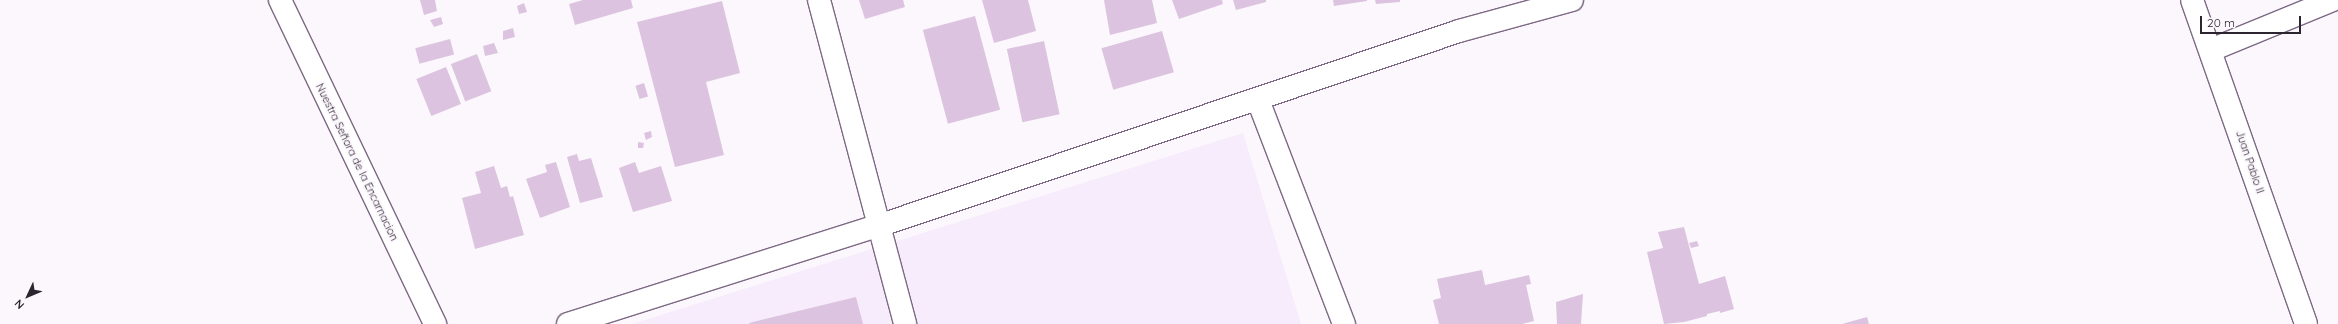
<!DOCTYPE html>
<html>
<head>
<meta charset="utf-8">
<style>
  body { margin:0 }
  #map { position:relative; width:2338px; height:324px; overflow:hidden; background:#fcf7fd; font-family:Quicksand,sans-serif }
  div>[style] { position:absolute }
  .built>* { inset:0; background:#f7ecfb }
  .building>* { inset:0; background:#dcc3df; transform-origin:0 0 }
  .roads { filter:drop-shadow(1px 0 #7d6984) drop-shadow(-1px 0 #7d6984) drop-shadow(0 1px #7d6984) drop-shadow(0 -1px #7d6984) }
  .minor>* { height:22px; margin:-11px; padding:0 11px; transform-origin:11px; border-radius:11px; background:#fff }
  span { translate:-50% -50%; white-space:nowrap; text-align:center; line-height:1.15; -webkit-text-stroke:4px #fcf7fd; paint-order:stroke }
  .street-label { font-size:11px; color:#2c242f }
  .north { position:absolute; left:8px; top:276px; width:40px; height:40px; -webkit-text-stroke:3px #fcf7fd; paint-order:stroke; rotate:226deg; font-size:11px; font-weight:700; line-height:16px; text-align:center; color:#2c242f }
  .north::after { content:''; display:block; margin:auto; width:14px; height:18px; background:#2c242f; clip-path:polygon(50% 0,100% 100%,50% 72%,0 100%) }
  .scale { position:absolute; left:2200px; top:16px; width:101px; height:18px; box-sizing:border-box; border:2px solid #2c242f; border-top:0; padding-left:5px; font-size:12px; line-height:14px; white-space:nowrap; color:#2c242f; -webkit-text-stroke:3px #fcf7fd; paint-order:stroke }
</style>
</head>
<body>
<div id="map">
  <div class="built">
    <i style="clip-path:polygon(1243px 133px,1301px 324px,632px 324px)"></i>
  </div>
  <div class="building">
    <i style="clip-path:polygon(420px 0,435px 0,437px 11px,424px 15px)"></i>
    <i style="clip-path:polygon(583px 0,631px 0,633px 8px,575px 25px,569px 4px)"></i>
    <i style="clip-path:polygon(859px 0,903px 0,905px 7px,865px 19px)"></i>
    <i style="clip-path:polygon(982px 0,1028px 0,1036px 31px,994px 43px)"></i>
    <i style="clip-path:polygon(1104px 0,1152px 0,1157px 23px,1110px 35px)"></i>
    <i style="clip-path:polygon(1172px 0,1222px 0,1223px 4px,1179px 19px)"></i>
    <i style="clip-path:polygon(1233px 0,1266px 0,1266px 2px,1236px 10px)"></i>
    <i style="clip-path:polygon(1333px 0,1367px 0,1367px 1px,1334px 6px)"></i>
    <i style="clip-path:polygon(1375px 0,1400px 0,1400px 2px,1376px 4px)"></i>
    <i style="clip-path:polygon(722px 1px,740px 73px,706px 82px,724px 155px,675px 167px,637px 22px)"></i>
    <i style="clip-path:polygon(524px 3px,527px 12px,519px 14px,517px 6px)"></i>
    <i style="left:975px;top:16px;width:97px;height:54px;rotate:75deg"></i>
    <i style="clip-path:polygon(441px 17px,443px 24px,434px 27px,430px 20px)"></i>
    <i style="clip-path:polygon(513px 28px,515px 37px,503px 40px,503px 31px)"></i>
    <i style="left:1162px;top:31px;width:43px;height:63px;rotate:74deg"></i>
    <i style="left:450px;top:39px;width:16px;height:36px;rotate:75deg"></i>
    <i style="left:1044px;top:41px;width:75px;height:38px;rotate:78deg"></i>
    <i style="clip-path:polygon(494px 43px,498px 53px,485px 56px,483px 46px)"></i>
    <i style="left:477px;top:54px;width:40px;height:28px;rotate:69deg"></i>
    <i style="left:446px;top:67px;width:40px;height:32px;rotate:68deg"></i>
    <i style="left:644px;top:83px;width:14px;height:9px;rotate:73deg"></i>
    <i style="clip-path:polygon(651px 131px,652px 137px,646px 140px,644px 133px)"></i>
    <i style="clip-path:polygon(638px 142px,644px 143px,643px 148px,638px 148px)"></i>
    <i style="clip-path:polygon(577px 154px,579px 161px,591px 158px,603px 197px,580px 203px,567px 157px)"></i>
    <i style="clip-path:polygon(556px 162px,570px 207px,540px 218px,526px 179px,547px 172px,545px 165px)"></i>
    <i style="clip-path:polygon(635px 162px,639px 173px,661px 166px,672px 201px,633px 212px,619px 168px)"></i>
    <i style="clip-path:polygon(494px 166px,501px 188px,507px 186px,510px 197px,513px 196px,524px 235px,475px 249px,462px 198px,481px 193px,475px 172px)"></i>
    <i style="clip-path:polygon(1684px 227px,1699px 284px,1725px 276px,1734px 309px,1720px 313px,1720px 311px,1707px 314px,1707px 316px,1684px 322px,1664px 324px,1647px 252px,1663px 248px,1658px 232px)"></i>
    <i style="clip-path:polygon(1697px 241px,1699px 246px,1691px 248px,1689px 243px)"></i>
    <i style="clip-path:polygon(1482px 270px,1485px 285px,1529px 275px,1531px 284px,1526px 285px,1534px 321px,1522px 324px,1439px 324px,1433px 300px,1441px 298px,1437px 279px)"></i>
    <i style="clip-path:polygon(1583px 294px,1581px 324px,1557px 324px,1556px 302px)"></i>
    <i style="clip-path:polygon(856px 297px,863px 324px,750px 324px,749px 323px)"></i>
    <i style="clip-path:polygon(1867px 317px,1869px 324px,1842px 324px)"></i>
  </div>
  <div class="roads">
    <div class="minor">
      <i style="left:280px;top:0;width:359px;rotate:64.4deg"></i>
      <i style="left:819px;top:0;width:335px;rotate:75.1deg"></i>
      <i style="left:2192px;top:0;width:343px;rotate:70.6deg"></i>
      <i style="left:2211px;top:50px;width:132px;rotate:-22.3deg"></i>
      <i style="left:1258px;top:100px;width:240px;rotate:69deg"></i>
      <i style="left:568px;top:324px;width:328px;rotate:-17.6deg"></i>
      <i style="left:881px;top:225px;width:610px;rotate:-18.55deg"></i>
      <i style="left:1459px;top:31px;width:117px;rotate:-15.3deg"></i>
    </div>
  </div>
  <div class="street-label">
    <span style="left:357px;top:162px;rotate:64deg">Nuestra Señora de la Encarnacion</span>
    <span style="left:2250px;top:162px;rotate:71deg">Juan Pablo II</span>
  </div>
  <div class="north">N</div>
  <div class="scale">20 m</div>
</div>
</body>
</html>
